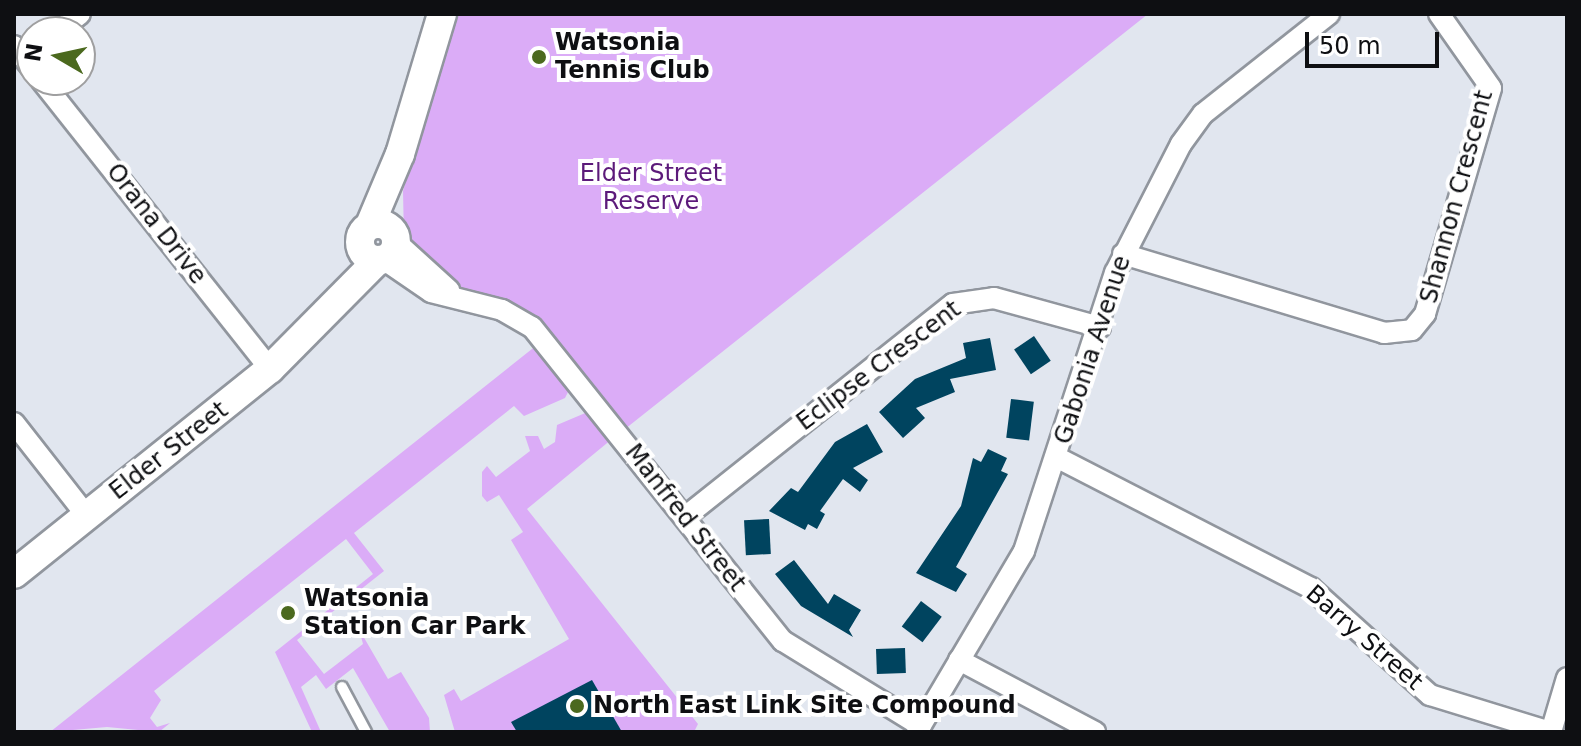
<!DOCTYPE html>
<html>
<head>
<meta charset="utf-8">
<style>
  body { margin:0 }
  #map { position:relative; width:1581px; height:746px; overflow:hidden; background:#e1e6ef; font-family:"DejaVu Sans",sans-serif }
  div>[style] { position:absolute }
  .green>* { inset:0; background:#dbacf7 }
  .building>* { inset:0; background:#00445f; transform-origin:0 0 }
  .roads { filter:drop-shadow(2px 0 #91969e) drop-shadow(-2px 0 #91969e) drop-shadow(0 2px #91969e) drop-shadow(0 -2px #91969e) }
  .lane>* { height:10px; margin:-5px; padding:0 5px; transform-origin:5px; border-radius:5px; background:#fff }
  .street>* { height:20px; margin:-10px; padding:0 10px; transform-origin:10px; border-radius:10px; background:#fff }
  .secondary>* { height:28px; margin:-14px; padding:0 14px; transform-origin:14px; border-radius:14px; background:#fff }
  .secondary>.ring { margin:-14px; padding:0; box-sizing:content-box; background:none; border:28px solid #fff; border-radius:50% }
  .dots>* { width:22px; height:22px; translate:-50% -50%; box-sizing:border-box; border:4px solid #fff; border-radius:50% }
  span { translate:-50% -50%; white-space:nowrap; text-align:center; line-height:1.15; -webkit-text-stroke:8px #fff; paint-order:stroke }
  .poi-label { font-size:24px; color:#0e0f12; font-weight:700 }
  .left { translate:0 -50%; text-align:left }
  .park-label { font-size:24px; color:#5c1a7a }
  .street-label { font-size:24px; color:#0e0f12 }
  .frame { position:absolute; inset:0; border:16px solid #0e0f12; pointer-events:none }
  .north { position:absolute; left:16px; top:16px; width:80px; height:80px; box-sizing:border-box; background:#fff; border:2px solid #9f9fa0; border-radius:50%; rotate:279deg; font-size:22px; font-weight:700; line-height:32px; text-align:center; color:#0e0f12 }
  .north::after { content:''; display:block; margin:auto; width:28px; height:36px; background:#4b691e; clip-path:polygon(50% 0,100% 100%,50% 72%,0 100%) }
  .scale { position:absolute; left:1305px; top:32px; width:134px; height:36px; box-sizing:border-box; border:4px solid #0e0f12; border-top:0; padding-left:10px; font-size:24px; line-height:28px; white-space:nowrap; color:#0e0f12; -webkit-text-stroke:6px #fff; paint-order:stroke }
</style>
</head>
<body>
<div id="map">
  <div class="green">
    <i style="clip-path:polygon(454px 14px,1148px 14px,625px 429px,551px 335px,458px 289px,404px 239px,403px 191px)"></i>
    <i style="clip-path:polygon(537px 345px,571px 386px,565px 398px,524px 416px,514px 406px,354px 533px,384px 571px,297px 640px,324px 674px,363px 644px,359px 629px,388px 679px,401px 672px,429px 718px,430px 732px,390px 732px,353px 668px,326px 689px,316px 675px,301px 687px,321px 732px,312px 732px,275px 652px,373px 574px,346px 539px,154px 691px,161px 700px,150px 718px,157px 727px,170px 723px,159px 732px,107px 727px,50px 732px)"></i>
    <i style="clip-path:polygon(590px 411px,612px 439px,527px 509px,698px 724px,694px 732px,455px 732px,444px 695px,454px 689px,461px 701px,569px 639px,511px 540px,523px 532px,499px 495px,487px 502px,482px 496px,482px 472px,487px 466px,496px 477px,530px 451px,525px 436px,538px 436px,544px 449px,555px 442px,557px 425px)"></i>
  </div>
  <div class="building">
    <i style="left:1034px;top:336px;width:30px;height:24px;rotate:56deg"></i>
    <i style="clip-path:polygon(990px 338px,996px 370px,950px 379px,955px 392px,916px 408px,925px 418px,903px 438px,879px 412px,915px 379px,966px 358px,963px 343px)"></i>
    <i style="left:1011px;top:399px;width:23px;height:39px;rotate:7deg"></i>
    <i style="clip-path:polygon(867px 424px,883px 452px,853px 468px,868px 480px,860px 492px,843px 479px,820px 511px,825px 514px,817px 529px,808px 524px,805px 530px,769px 511px,791px 488px,798px 492px,835px 442px)"></i>
    <i style="clip-path:polygon(988px 449px,1007px 458px,1001px 471px,1008px 474px,956px 567px,967px 574px,956px 592px,916px 573px,961px 506px,973px 458px,981px 462px)"></i>
    <i style="left:769px;top:519px;width:35px;height:25px;rotate:87deg"></i>
    <i style="clip-path:polygon(794px 560px,828px 604px,834px 594px,861px 610px,849px 630px,853px 637px,801px 606px,775px 574px)"></i>
    <i style="left:921px;top:601px;width:26px;height:32px;rotate:37deg"></i>
    <i style="left:905px;top:648px;width:25px;height:29px;rotate:88deg"></i>
    <i style="clip-path:polygon(592px 680px,622px 732px,517px 732px,511px 722px)"></i>
  </div>
  <div class="roads">
    <div class="lane">
      <i style="left:342px;top:687px;width:51px;rotate:61.9deg"></i>
    </div>
    <div class="street">
      <i style="left:57px;top:32px;width:29px;rotate:-38deg"></i>
      <i style="left:14px;top:46px;width:28px;rotate:51deg"></i>
      <i style="left:41px;top:80px;width:369px;rotate:51.6deg"></i>
      <i style="left:396px;top:242px;width:72px;rotate:42.2deg"></i>
      <i style="left:1123px;top:254px;width:273px;rotate:16.8deg"></i>
      <i style="left:1384px;top:333px;width:28px;rotate:-6deg"></i>
      <i style="left:1412px;top:330px;width:21px;rotate:-51deg"></i>
      <i style="left:1425px;top:314px;width:235px;rotate:-73.7deg"></i>
      <i style="left:1491px;top:88px;width:90px;rotate:-125.1deg"></i>
      <i style="left:383px;top:259px;width:58px;rotate:34.5deg"></i>
      <i style="left:431px;top:292px;width:73px;rotate:14.2deg"></i>
      <i style="left:502px;top:310px;width:34px;rotate:30deg"></i>
      <i style="left:532px;top:327px;width:402px;rotate:51.4deg"></i>
      <i style="left:783px;top:641px;width:162px;rotate:31.6deg"></i>
      <i style="left:14px;top:423px;width:118px;rotate:51.9deg"></i>
      <i style="left:1058px;top:458px;width:284px;rotate:27.2deg"></i>
      <i style="left:1311px;top:588px;width:160px;rotate:42deg"></i>
      <i style="left:1430px;top:695px;width:126px;rotate:17.1deg"></i>
      <i style="left:685px;top:517px;width:342px;rotate:-38.5deg"></i>
      <i style="left:953px;top:304px;width:41px;rotate:-8.3deg"></i>
      <i style="left:994px;top:298px;width:110px;rotate:15.3deg"></i>
      <i style="left:959px;top:660px;width:154px;rotate:27.9deg"></i>
      <i style="left:917px;top:732px;width:210px;rotate:-59.4deg"></i>
      <i style="left:1024px;top:551px;width:293px;rotate:-71.9deg"></i>
      <i style="left:1115px;top:273px;width:145px;rotate:-62.9deg"></i>
      <i style="left:1181px;top:144px;width:37px;rotate:-54deg"></i>
      <i style="left:1203px;top:114px;width:161px;rotate:-38.4deg"></i>
      <i style="left:1551px;top:732px;width:56px;rotate:-73.5deg"></i>
    </div>
    <div class="secondary">
      <i class="ring" style="left:360px;top:224px;width:8px;height:8px"></i>
      <i style="left:370px;top:225px;width:77px;rotate:-67.1deg"></i>
      <i style="left:400px;top:154px;width:146px;rotate:-73.3deg"></i>
      <i style="left:14px;top:574px;width:328px;rotate:-38.7deg"></i>
      <i style="left:270px;top:369px;width:153px;rotate:-45.3deg"></i>
    </div>
  </div>
  <div class="dots">
    <i style="left:539px;top:57px;background:#4b691e"></i>
    <i style="left:288px;top:613px;background:#4b691e"></i>
    <i style="left:577px;top:706px;background:#4b691e"></i>
  </div>
  <div class="poi-label">
    <span class="left" style="left:555px;top:57px">Watsonia<br>Tennis Club</span>
    <span class="left" style="left:304px;top:613px">Watsonia<br>Station Car Park</span>
    <span class="left" style="left:593px;top:706px">North East Link Site Compound</span>
  </div>
  <div class="park-label">
    <span style="left:651px;top:188px">Elder Street<br>Reserve</span>
  </div>
  <div class="street-label">
    <span style="left:1457px;top:197px;rotate:-75deg">Shannon Crescent</span>
    <span style="left:156px;top:224px;rotate:52deg">Orana Drive</span>
    <span style="left:1093px;top:350px;rotate:-72deg">Gabonia Avenue</span>
    <span style="left:879px;top:366px;rotate:-37deg">Eclipse Crescent</span>
    <span style="left:169px;top:451px;rotate:-38deg">Elder Street</span>
    <span style="left:685px;top:518px;rotate:52deg">Manfred Street</span>
    <span style="left:1364px;top:638px;rotate:41deg">Barry Street</span>
  </div>
  <div class="frame"></div>
  <div class="north">N</div>
  <div class="scale">50 m</div>
</div>
</body>
</html>
